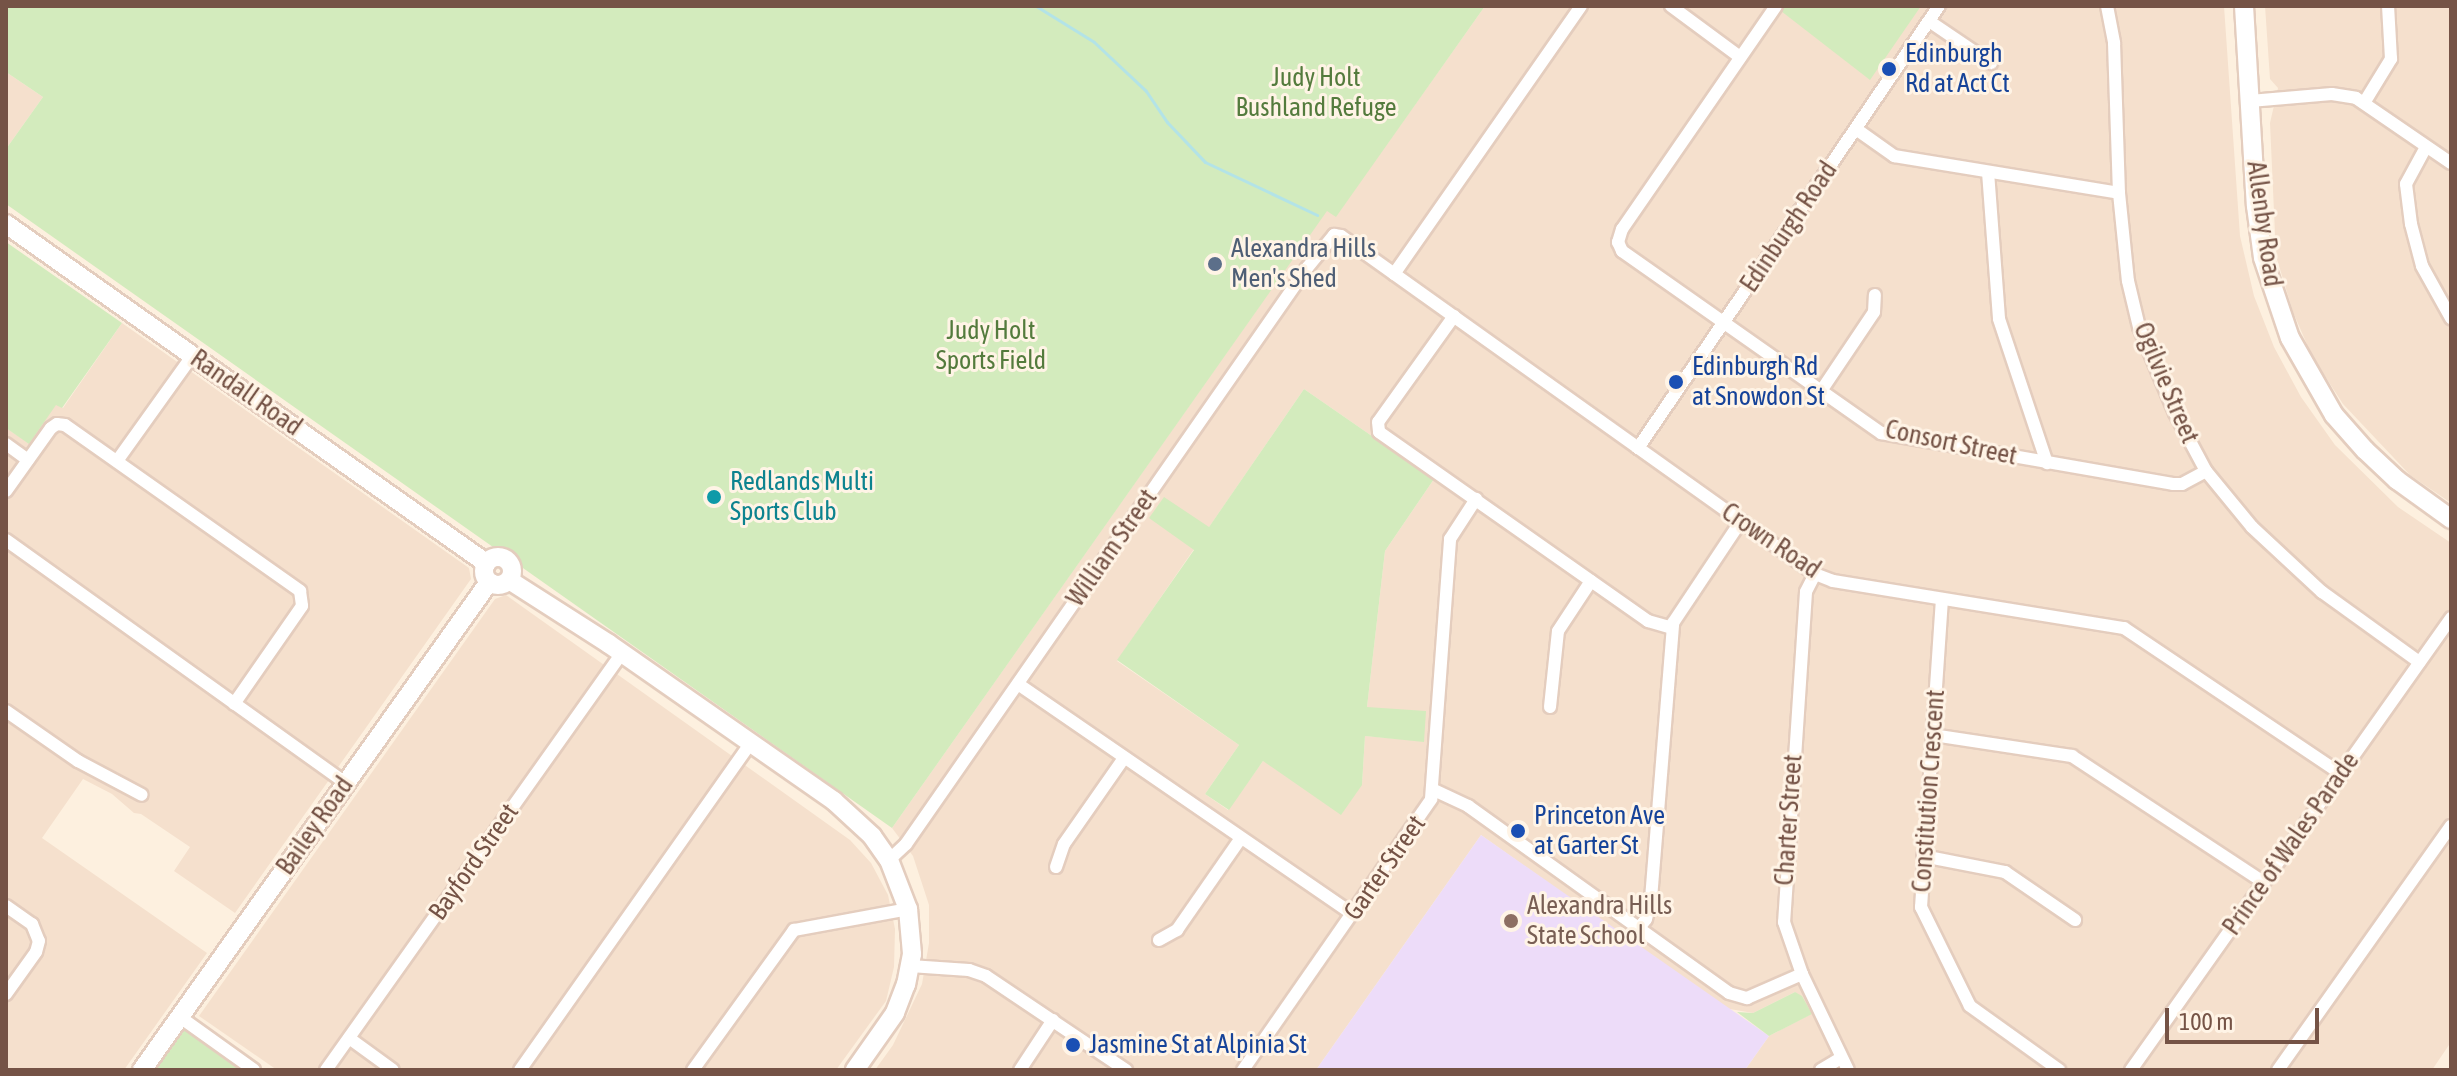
<!DOCTYPE html>
<html>
<head>
<meta charset="utf-8">
<style>
  body { margin:0 }
  #map { position:relative; width:2457px; height:1076px; overflow:hidden; background:#fdf0df; font-family:"Asap Condensed",sans-serif }
  div>[style] { position:absolute }
  .residential>* { inset:0; background:#f5e0cd }
  .education>* { inset:0; background:#eddcf9 }
  .green>* { inset:0; background:#d3ebbd }
  .stream>* { height:3px; margin:-1.5px; padding:0 1.5px; transform-origin:1.5px; border-radius:1.5px; background:#b3e3e7 }
  .roads { filter:drop-shadow(2px 0 #e4cdbe) drop-shadow(-2px 0 #e4cdbe) drop-shadow(0 2px #e4cdbe) drop-shadow(0 -2px #e4cdbe) }
  .street>* { height:12px; margin:-6px; padding:0 6px; transform-origin:6px; border-radius:6px; background:#fff }
  .secondary>* { height:18px; margin:-9px; padding:0 9px; transform-origin:9px; border-radius:9px; background:#fff }
  .secondary>.ring { margin:-9px; padding:0; box-sizing:content-box; background:none; border:18px solid #fff; border-radius:50% }
  .dots>* { width:22px; height:22px; translate:-50% -50%; box-sizing:border-box; border:4px solid #fff4e6; border-radius:50% }
  span { translate:-50% -50%; white-space:nowrap; text-align:center; line-height:1.15; -webkit-text-stroke:6px #fff4e6; paint-order:stroke }
  .transit-label { font-size:26px; color:#164399 }
  .left { translate:0 -50%; text-align:left }
  .park-label { font-size:26px; color:#547b3d }
  .street-label { font-size:26px; color:#755346 }
  .service-label { font-size:26px; color:#4e5e75 }
  .culture-label { font-size:26px; color:#0d838f }
  .education-label { font-size:26px; color:#785e54 }
  .frame { position:absolute; inset:0; border:8px solid #755346; pointer-events:none }
  .scale { position:absolute; left:2165px; top:1008px; width:154px; height:36px; box-sizing:border-box; border:4px solid #755346; border-top:0; padding-left:10px; font-size:24px; line-height:28px; white-space:nowrap; color:#755346; -webkit-text-stroke:6px #fff4e6; paint-order:stroke }
</style>
</head>
<body>
<div id="map">
  <div class="residential">
    <i style="clip-path:polygon(evenodd,1485px 6px,2224px 6px,2240px 236px,2254px 296px,2274px 347px,2301px 397px,2335px 445px,2398px 507px,2451px 543px,2451px 1042px,2432px 1070px,1745px 1070px,1769px 1036px,1811px 1014px,1795px 992px,1753px 1013px,1724px 1008px,1481px 835px,1316px 1070px,875px 1070px,893px 1045px,922px 984px,929px 943px,929px 905px,913px 856px,892px 828px,1327px 210px,1336px 216px,1485px 6px,1304px 389px,1434px 479px,1385px 551px,1367px 707px,1424px 741px,1365px 736px,1362px 785px,1263px 761px,1228px 810px,1205px 794px,1239px 745px,1117px 661px,1304px 389px)"></i>
    <i style="clip-path:polygon(2265px 6px,2451px 6px,2451px 503px,2410px 475px,2343px 404px,2312px 356px,2293px 312px,2276px 256px,2270px 123px,2278px 88px,2270px 79px)"></i>
    <i style="clip-path:polygon(6px 72px,43px 97px,6px 149px)"></i>
    <i style="clip-path:polygon(122px 323px,469px 568px,471px 579px,235px 913px,174px 871px,190px 847px,141px 814px,134px 813px,112px 794px,83px 779px,42px 838px,207px 953px,124px 1070px,6px 1070px,6px 428px,29px 443px,56px 404px,63px 408px)"></i>
    <i style="clip-path:polygon(506px 595px,850px 840px,871px 863px,888px 895px,895px 929px,894px 967px,886px 1001px,836px 1070px,277px 1070px,199px 1016px,495px 599px)"></i>
  </div>
  <div class="education">
    <i style="clip-path:polygon(1481px 835px,1769px 1036px,1745px 1070px,1316px 1070px)"></i>
  </div>
  <div class="green">
    <i style="clip-path:polygon(6px 6px,1485px 6px,1336px 217px,1327px 211px,892px 828px,6px 204px,6px 149px,43px 97px,6px 72px)"></i>
    <i style="clip-path:polygon(1784px 6px,1921px 6px,1870px 80px,1781px 11px)"></i>
    <i style="clip-path:polygon(6px 242px,122px 323px,62px 408px,56px 405px,29px 444px,6px 428px)"></i>
    <i style="clip-path:polygon(1304px 389px,1434px 479px,1385px 551px,1367px 707px,1426px 711px,1424px 742px,1365px 736px,1362px 785px,1341px 815px,1263px 761px,1229px 810px,1205px 794px,1239px 745px,1117px 660px,1194px 550px,1149px 518px,1164px 497px,1209px 527px)"></i>
    <i style="clip-path:polygon(1795px 992px,1802px 996px,1812px 1014px,1769px 1036px,1737px 1012px,1753px 1013px)"></i>
    <i style="clip-path:polygon(180px 1017px,254px 1070px,142px 1070px)"></i>
  </div>
  <div class="stream">
    <i style="left:1036px;top:6px;width:68px;rotate:31.8deg"></i>
    <i style="left:1094px;top:42px;width:71px;rotate:43.3deg"></i>
    <i style="left:1146px;top:91px;width:37px;rotate:56deg"></i>
    <i style="left:1167px;top:122px;width:55px;rotate:46.5deg"></i>
    <i style="left:1205px;top:162px;width:124px;rotate:25.3deg"></i>
  </div>
  <div class="roads">
    <div class="street">
      <i style="left:1671px;top:6px;width:86px;rotate:36.5deg"></i>
      <i style="left:1776px;top:6px;width:271px;rotate:124.6deg"></i>
      <i style="left:1622px;top:229px;width:14px;rotate:107deg"></i>
      <i style="left:1618px;top:242px;width:10px;rotate:66deg"></i>
      <i style="left:1622px;top:251px;width:317px;rotate:35.1deg"></i>
      <i style="left:1881px;top:433px;width:296px;rotate:9.9deg"></i>
      <i style="left:2173px;top:484px;width:9px"></i>
      <i style="left:2182px;top:484px;width:27px;rotate:-28deg"></i>
      <i style="left:2107px;top:6px;width:38px;rotate:79deg"></i>
      <i style="left:2114px;top:43px;width:150px;rotate:88.1deg"></i>
      <i style="left:2119px;top:193px;width:88px;rotate:84.2deg"></i>
      <i style="left:2128px;top:281px;width:47px;rotate:76.6deg"></i>
      <i style="left:2139px;top:327px;width:93px;rotate:67.3deg"></i>
      <i style="left:2175px;top:413px;width:66px;rotate:61.9deg"></i>
      <i style="left:2206px;top:471px;width:72px;rotate:50.6deg"></i>
      <i style="left:2252px;top:527px;width:96px;rotate:42.9deg"></i>
      <i style="left:2322px;top:592px;width:120px;rotate:35.8deg"></i>
      <i style="left:1929px;top:21px;width:75px;rotate:34.1deg"></i>
      <i style="left:2250px;top:101px;width:82px;rotate:-4.9deg"></i>
      <i style="left:2332px;top:94px;width:24px;rotate:9deg"></i>
      <i style="left:2356px;top:98px;width:115px;rotate:34.4deg"></i>
      <i style="left:2364px;top:103px;width:52px;rotate:-58.5deg"></i>
      <i style="left:2391px;top:59px;width:53px;rotate:-93.2deg"></i>
      <i style="left:1856px;top:129px;width:47px;rotate:35.4deg"></i>
      <i style="left:1894px;top:156px;width:228px;rotate:9.3deg"></i>
      <i style="left:2426px;top:147px;width:42px;rotate:118.4deg"></i>
      <i style="left:2406px;top:184px;width:40px;rotate:82.9deg"></i>
      <i style="left:2411px;top:224px;width:43px;rotate:75.3deg"></i>
      <i style="left:2422px;top:266px;width:60px;rotate:60.9deg"></i>
      <i style="left:1988px;top:172px;width:147px;rotate:85.7deg"></i>
      <i style="left:1999px;top:319px;width:152px;rotate:71.6deg"></i>
      <i style="left:1394px;top:274px;width:327px;rotate:-55.1deg"></i>
      <i style="left:1454px;top:316px;width:130px;rotate:125.6deg"></i>
      <i style="left:1378px;top:422px;width:10px;rotate:84deg"></i>
      <i style="left:1379px;top:432px;width:329px;rotate:35.1deg"></i>
      <i style="left:1648px;top:621px;width:25px;rotate:16deg"></i>
      <i style="left:1821px;top:391px;width:95px;rotate:-56.1deg"></i>
      <i style="left:1874px;top:312px;width:17px;rotate:-87deg"></i>
      <i style="left:6px;top:444px;width:27px;rotate:36deg"></i>
      <i style="left:1638px;top:448px;width:535px;rotate:-55.75deg"></i>
      <i style="left:117px;top:461px;width:130px;rotate:-54.4deg"></i>
      <i style="left:6px;top:491px;width:77px;rotate:-54.5deg"></i>
      <i style="left:51px;top:428px;width:7px;rotate:-34deg"></i>
      <i style="left:57px;top:424px;width:8px;rotate:7deg"></i>
      <i style="left:65px;top:425px;width:288px;rotate:35.2deg"></i>
      <i style="left:300px;top:591px;width:15px;rotate:82deg"></i>
      <i style="left:302px;top:606px;width:119px;rotate:124.8deg"></i>
      <i style="left:6px;top:540px;width:417px;rotate:35.6deg"></i>
      <i style="left:1815px;top:574px;width:20px;rotate:117deg"></i>
      <i style="left:1806px;top:592px;width:331px;rotate:93.8deg"></i>
      <i style="left:1784px;top:922px;width:55px;rotate:70.9deg"></i>
      <i style="left:1802px;top:974px;width:106px;rotate:64.4deg"></i>
      <i style="left:1942px;top:599px;width:309px;rotate:93.9deg"></i>
      <i style="left:1921px;top:907px;width:110px;rotate:63.7deg"></i>
      <i style="left:1970px;top:1006px;width:110px;rotate:35.7deg"></i>
      <i style="left:1018px;top:684px;width:406px;rotate:34.5deg"></i>
      <i style="left:1550px;top:707px;width:76px;rotate:-84deg"></i>
      <i style="left:1558px;top:631px;width:60px;rotate:-56.6deg"></i>
      <i style="left:6px;top:711px;width:88px;rotate:34.8deg"></i>
      <i style="left:78px;top:761px;width:72px;rotate:28deg"></i>
      <i style="left:1933px;top:735px;width:141px;rotate:8.6deg"></i>
      <i style="left:2072px;top:756px;width:229px;rotate:33.4deg"></i>
      <i style="left:1434px;top:790px;width:38px;rotate:25deg"></i>
      <i style="left:1468px;top:806px;width:321px;rotate:35.6deg"></i>
      <i style="left:1729px;top:993px;width:19px;rotate:16deg"></i>
      <i style="left:1747px;top:998px;width:60px;rotate:-23.6deg"></i>
      <i style="left:1923px;top:856px;width:84px;rotate:11deg"></i>
      <i style="left:2005px;top:872px;width:85px;rotate:34.4deg"></i>
      <i style="left:889px;top:860px;width:23px;rotate:-43deg"></i>
      <i style="left:906px;top:844px;width:702px;rotate:-55.16deg"></i>
      <i style="left:1307px;top:268px;width:43px;rotate:-50.7deg"></i>
      <i style="left:1334px;top:235px;width:7px;rotate:8deg"></i>
      <i style="left:1341px;top:236px;width:582px;rotate:35.49deg"></i>
      <i style="left:1815px;top:574px;width:19px;rotate:21deg"></i>
      <i style="left:1833px;top:581px;width:295px;rotate:9.2deg"></i>
      <i style="left:2124px;top:628px;width:262px;rotate:33.9deg"></i>
      <i style="left:1056px;top:867px;width:24px;rotate:-71deg"></i>
      <i style="left:1064px;top:844px;width:105px;rotate:-55.1deg"></i>
      <i style="left:6px;top:906px;width:32px;rotate:35deg"></i>
      <i style="left:32px;top:924px;width:18px;rotate:68deg"></i>
      <i style="left:39px;top:941px;width:11px;rotate:105deg"></i>
      <i style="left:36px;top:952px;width:52px;rotate:125.5deg"></i>
      <i style="left:1639px;top:928px;width:11px;rotate:-52deg"></i>
      <i style="left:1646px;top:919px;width:21px;rotate:-76deg"></i>
      <i style="left:1651px;top:899px;width:277px;rotate:-85.4deg"></i>
      <i style="left:1673px;top:623px;width:123px;rotate:-56.3deg"></i>
      <i style="left:1159px;top:940px;width:21px;rotate:-29deg"></i>
      <i style="left:1177px;top:930px;width:112px;rotate:-55.2deg"></i>
      <i style="left:910px;top:966px;width:59px;rotate:3.9deg"></i>
      <i style="left:969px;top:970px;width:18px;rotate:19deg"></i>
      <i style="left:986px;top:976px;width:169px;rotate:33.9deg"></i>
      <i style="left:180px;top:1017px;width:91px;rotate:35.6deg"></i>
      <i style="left:349px;top:1038px;width:54px;rotate:36deg"></i>
      <i style="left:326px;top:1070px;width:511px;rotate:-54.63deg"></i>
      <i style="left:520px;top:1070px;width:400px;rotate:-54.8deg"></i>
      <i style="left:693px;top:1070px;width:173px;rotate:-54.2deg"></i>
      <i style="left:794px;top:930px;width:116px;rotate:-10.4deg"></i>
      <i style="left:1020px;top:1070px;width:60px;rotate:-56.6deg"></i>
      <i style="left:1243px;top:1070px;width:330px;rotate:-55.2deg"></i>
      <i style="left:1431px;top:799px;width:261px;rotate:-85.8deg"></i>
      <i style="left:1450px;top:539px;width:48px;rotate:-57deg"></i>
      <i style="left:1821px;top:1070px;width:23px;rotate:-31deg"></i>
      <i style="left:2131px;top:1070px;width:554px;rotate:-54.7deg"></i>
      <i style="left:2278px;top:1070px;width:299px;rotate:-54.7deg"></i>
    </div>
    <div class="secondary">
      <i style="left:2244px;top:6px;width:200px;rotate:86.6deg"></i>
      <i style="left:2256px;top:206px;width:52px;rotate:82.3deg"></i>
      <i style="left:2263px;top:258px;width:84px;rotate:71.4deg"></i>
      <i style="left:2290px;top:338px;width:89px;rotate:60.3deg"></i>
      <i style="left:2334px;top:415px;width:47px;rotate:48.5deg"></i>
      <i style="left:2365px;top:450px;width:44px;rotate:43.2deg"></i>
      <i style="left:2397px;top:480px;width:67px;rotate:35.8deg"></i>
      <i style="left:6px;top:224px;width:588px;rotate:35.23deg"></i>
      <i class="ring" style="left:484px;top:557px;width:10px;height:10px"></i>
      <i style="left:509px;top:580px;width:119px;rotate:32.6deg"></i>
      <i style="left:609px;top:644px;width:274px;rotate:34.9deg"></i>
      <i style="left:834px;top:801px;width:52px;rotate:42.6deg"></i>
      <i style="left:872px;top:836px;width:29px;rotate:55deg"></i>
      <i style="left:889px;top:860px;width:53px;rotate:68.8deg"></i>
      <i style="left:908px;top:909px;width:45px;rotate:84.9deg"></i>
      <i style="left:912px;top:954px;width:31px;rotate:101deg"></i>
      <i style="left:906px;top:984px;width:31px;rotate:111deg"></i>
      <i style="left:895px;top:1013px;width:70px;rotate:125.1deg"></i>
      <i style="left:142px;top:1070px;width:599px;rotate:-54.58deg"></i>
    </div>
  </div>
  <div class="dots">
    <i style="left:1889px;top:69px;background:#1a4fb4"></i>
    <i style="left:1215px;top:264px;background:#5c6f8a"></i>
    <i style="left:1676px;top:382px;background:#1a4fb4"></i>
    <i style="left:714px;top:497px;background:#0f9aa8"></i>
    <i style="left:1518px;top:831px;background:#1a4fb4"></i>
    <i style="left:1511px;top:921px;background:#8d6e63"></i>
    <i style="left:1073px;top:1045px;background:#1a4fb4"></i>
  </div>
  <div class="transit-label">
    <span class="left" style="left:1905px;top:69px">Edinburgh<br>Rd at Act Ct</span>
    <span class="left" style="left:1692px;top:382px">Edinburgh Rd<br>at Snowdon St</span>
    <span class="left" style="left:1534px;top:831px">Princeton Ave<br>at Garter St</span>
    <span class="left" style="left:1089px;top:1045px">Jasmine St at Alpinia St</span>
  </div>
  <div class="park-label">
    <span style="left:1316px;top:93px">Judy Holt<br>Bushland Refuge</span>
    <span style="left:991px;top:346px">Judy Holt<br>Sports Field</span>
  </div>
  <div class="street-label">
    <span style="left:2264px;top:224px;rotate:82deg">Allenby Road</span>
    <span style="left:1789px;top:227px;rotate:-56deg">Edinburgh Road</span>
    <span style="left:2166px;top:383px;rotate:67deg">Ogilvie Street</span>
    <span style="left:246px;top:393px;rotate:35deg">Randall Road</span>
    <span style="left:1951px;top:443px;rotate:12deg">Consort Street</span>
    <span style="left:1771px;top:541px;rotate:34deg">Crown Road</span>
    <span style="left:1112px;top:548px;rotate:-55deg">William Street</span>
    <span style="left:1929px;top:791px;rotate:-86deg">Constitution Crescent</span>
    <span style="left:1789px;top:820px;rotate:-86deg">Charter Street</span>
    <span style="left:315px;top:826px;rotate:-55deg">Bailey Road</span>
    <span style="left:2291px;top:844px;rotate:-55deg">Prince of Wales Parade</span>
    <span style="left:474px;top:862px;rotate:-55deg">Bayford Street</span>
    <span style="left:1385px;top:868px;rotate:-55deg">Garter Street</span>
  </div>
  <div class="service-label">
    <span class="left" style="left:1231px;top:264px">Alexandra Hills<br>Men's Shed</span>
  </div>
  <div class="culture-label">
    <span class="left" style="left:730px;top:497px">Redlands Multi<br>Sports Club</span>
  </div>
  <div class="education-label">
    <span class="left" style="left:1527px;top:921px">Alexandra Hills<br>State School</span>
  </div>
  <div class="frame"></div>
  <div class="scale">100 m</div>
</div>
</body>
</html>
